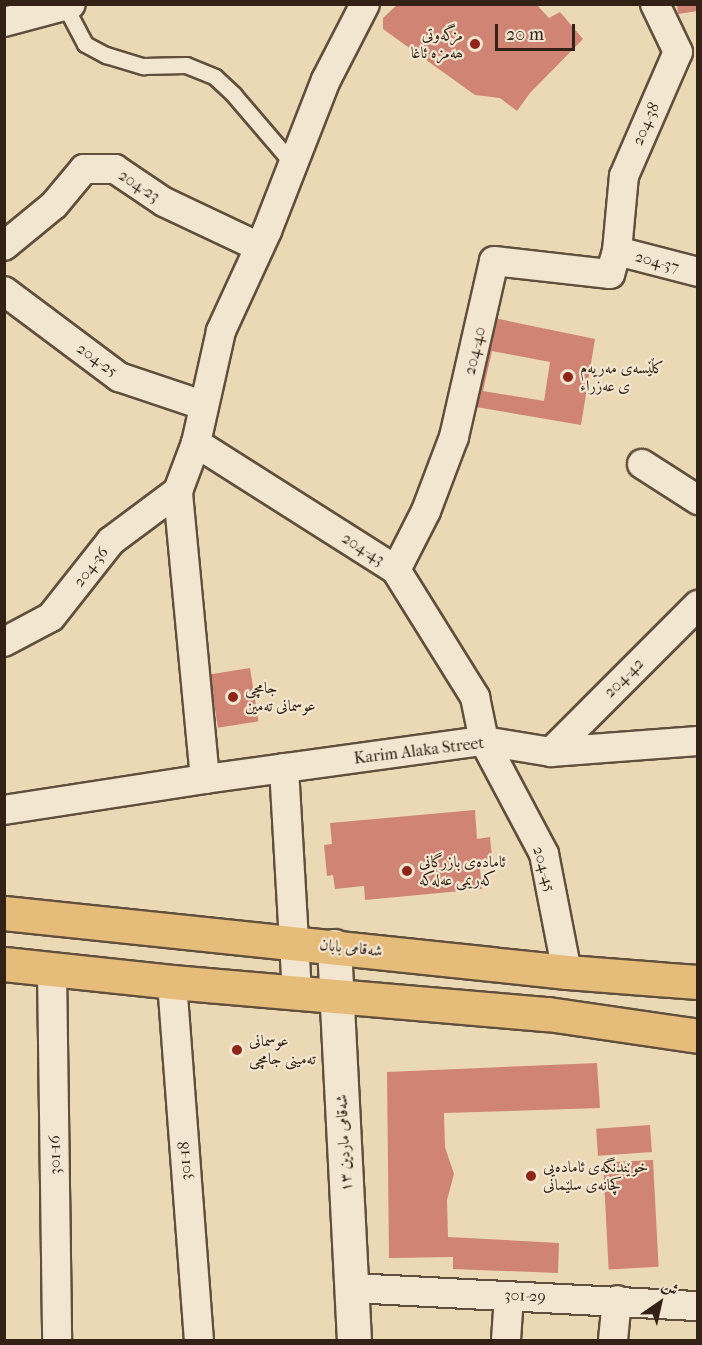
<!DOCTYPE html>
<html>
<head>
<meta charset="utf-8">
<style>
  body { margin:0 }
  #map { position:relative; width:702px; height:1345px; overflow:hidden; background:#ebd9b6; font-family:"IM FELL French Canon",Amiri,serif }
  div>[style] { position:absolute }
  .building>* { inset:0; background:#cf8474; transform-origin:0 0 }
  .roads { filter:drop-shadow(2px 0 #604f3c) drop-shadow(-2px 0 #604f3c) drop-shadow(0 2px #604f3c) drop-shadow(0 -2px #604f3c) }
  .lane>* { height:15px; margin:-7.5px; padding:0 7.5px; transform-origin:7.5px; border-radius:7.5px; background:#f2e6d0 }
  .street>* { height:28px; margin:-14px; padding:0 14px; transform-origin:14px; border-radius:14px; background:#f2e6d0 }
  .secondary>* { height:33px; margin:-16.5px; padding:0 16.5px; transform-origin:16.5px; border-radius:16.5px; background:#f2e6d0 }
  .primary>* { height:33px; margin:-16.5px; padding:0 16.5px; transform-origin:16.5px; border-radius:16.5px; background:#e6bc7b }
  .dots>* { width:16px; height:16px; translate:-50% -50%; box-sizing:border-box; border:3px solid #f2e6d0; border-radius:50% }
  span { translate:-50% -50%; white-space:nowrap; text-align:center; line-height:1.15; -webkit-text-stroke:4.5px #f2e6d0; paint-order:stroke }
  .poi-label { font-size:16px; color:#322114 }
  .right { translate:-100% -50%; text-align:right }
  .left { translate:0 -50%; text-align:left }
  .street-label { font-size:16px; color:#322114 }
  .frame { position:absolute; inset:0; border:6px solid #322114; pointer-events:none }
  .north { position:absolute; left:630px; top:1273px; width:60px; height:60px; -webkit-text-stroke:4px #f2e6d0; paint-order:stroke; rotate:34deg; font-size:16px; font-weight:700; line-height:24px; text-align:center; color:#322114 }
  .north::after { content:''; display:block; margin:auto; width:21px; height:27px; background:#322114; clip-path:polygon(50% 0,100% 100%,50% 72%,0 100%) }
  .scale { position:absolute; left:495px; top:24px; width:80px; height:27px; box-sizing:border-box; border:3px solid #322114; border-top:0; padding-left:8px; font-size:18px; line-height:21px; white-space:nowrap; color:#322114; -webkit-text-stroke:4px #f2e6d0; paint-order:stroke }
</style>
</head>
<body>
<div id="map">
  <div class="building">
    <i style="clip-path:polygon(398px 4px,536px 4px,549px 18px,560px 12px,583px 39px,530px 93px,517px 111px,500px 98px,475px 95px,383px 29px,383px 18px)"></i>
    <i style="clip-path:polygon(677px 4px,698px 4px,698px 11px,678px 14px)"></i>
    <i style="clip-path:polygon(evenodd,489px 317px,595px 339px,581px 425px,470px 406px,489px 317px,492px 351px,550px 362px,544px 401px,483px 391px,492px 351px)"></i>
    <i style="left:250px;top:668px;width:54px;height:41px;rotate:81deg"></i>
    <i style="clip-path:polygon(475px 810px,477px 839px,490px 837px,492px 858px,479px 860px,482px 889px,365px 900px,364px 886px,335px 889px,333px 875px,327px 876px,324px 845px,332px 844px,330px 823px)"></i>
    <i style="clip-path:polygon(597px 1063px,600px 1108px,444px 1113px,445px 1147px,454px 1174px,447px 1200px,448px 1237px,559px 1243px,558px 1273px,453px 1269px,453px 1257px,389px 1258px,387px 1072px)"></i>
    <i style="left:650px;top:1125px;width:27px;height:54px;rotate:86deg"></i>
    <i style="left:653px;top:1160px;width:107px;height:50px;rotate:87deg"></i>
  </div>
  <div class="roads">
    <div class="lane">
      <i style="left:65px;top:6px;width:43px;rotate:62.2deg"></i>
      <i style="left:85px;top:44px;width:24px;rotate:28deg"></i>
      <i style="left:106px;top:55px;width:39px;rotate:17deg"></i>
      <i style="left:143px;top:66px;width:43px;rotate:-1.3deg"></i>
      <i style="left:186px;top:65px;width:31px;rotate:22deg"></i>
      <i style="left:215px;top:77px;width:26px;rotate:43deg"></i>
      <i style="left:234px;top:95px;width:91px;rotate:49.5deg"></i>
    </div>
    <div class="street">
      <i style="left:4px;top:22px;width:69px;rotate:-15deg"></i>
      <i style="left:4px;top:246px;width:65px;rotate:-39.4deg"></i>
      <i style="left:54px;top:205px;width:47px;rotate:-50.2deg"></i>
      <i style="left:84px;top:169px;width:31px"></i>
      <i style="left:115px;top:169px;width:59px;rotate:34deg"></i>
      <i style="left:164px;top:202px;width:105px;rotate:25.3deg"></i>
      <i style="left:617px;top:251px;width:84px;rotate:14.5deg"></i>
      <i style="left:4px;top:291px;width:144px;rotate:36.8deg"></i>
      <i style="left:119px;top:377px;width:88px;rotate:18.6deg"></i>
      <i style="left:196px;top:443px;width:237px;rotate:32.4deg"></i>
      <i style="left:396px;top:570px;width:150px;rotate:58.1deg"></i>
      <i style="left:475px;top:697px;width:45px;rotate:78.4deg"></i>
      <i style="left:484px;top:741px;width:128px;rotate:62deg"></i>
      <i style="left:544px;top:854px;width:120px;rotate:79deg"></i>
      <i style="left:642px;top:464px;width:67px;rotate:32.7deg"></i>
      <i style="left:396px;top:570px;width:66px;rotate:-63deg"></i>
      <i style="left:426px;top:511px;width:79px;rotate:-69.3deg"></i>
      <i style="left:454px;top:437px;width:180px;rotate:-77.2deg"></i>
      <i style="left:494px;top:261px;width:117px;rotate:6.4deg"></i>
      <i style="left:610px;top:274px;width:24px;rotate:-73deg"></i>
      <i style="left:617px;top:251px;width:75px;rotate:-84.7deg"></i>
      <i style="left:624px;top:176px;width:135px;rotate:-66.5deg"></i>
      <i style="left:678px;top:52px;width:53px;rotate:-115.6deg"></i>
      <i style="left:4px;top:642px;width:53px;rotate:-28deg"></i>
      <i style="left:51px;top:617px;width:97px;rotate:-51.7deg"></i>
      <i style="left:111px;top:541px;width:84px;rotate:-36.7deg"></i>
      <i style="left:551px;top:752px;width:208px;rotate:-45deg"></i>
      <i style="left:284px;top:768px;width:223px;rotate:86.7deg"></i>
      <i style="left:205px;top:779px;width:289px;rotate:-95.4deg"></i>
      <i style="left:178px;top:491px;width:51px;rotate:-69.4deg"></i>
      <i style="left:196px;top:443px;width:115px;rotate:-77.4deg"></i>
      <i style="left:221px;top:331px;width:110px;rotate:-65.3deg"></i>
      <i style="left:267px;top:231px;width:162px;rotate:-68.7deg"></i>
      <i style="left:326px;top:80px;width:85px;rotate:-62.8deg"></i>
      <i style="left:4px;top:810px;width:203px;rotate:-8.8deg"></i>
      <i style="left:205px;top:779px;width:282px;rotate:-7.8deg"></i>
      <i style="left:484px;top:741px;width:68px;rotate:9.3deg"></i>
      <i style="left:551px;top:752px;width:147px;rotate:-4.3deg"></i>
      <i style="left:52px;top:970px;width:370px;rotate:89.2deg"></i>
      <i style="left:172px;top:982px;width:359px;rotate:85.7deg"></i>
      <i style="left:352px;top:1288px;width:346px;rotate:3deg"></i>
      <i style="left:506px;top:1340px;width:44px;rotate:-86.1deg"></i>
      <i style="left:613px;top:1340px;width:40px;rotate:-84.3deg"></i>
    </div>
    <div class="secondary">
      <i style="left:334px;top:946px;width:395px;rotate:87.1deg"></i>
    </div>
    <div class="primary">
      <i style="left:4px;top:913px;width:566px;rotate:5.98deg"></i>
      <i style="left:567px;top:972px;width:131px;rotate:4.4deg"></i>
      <i style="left:4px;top:964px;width:169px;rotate:6.1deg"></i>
      <i style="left:172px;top:982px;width:377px;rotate:4.9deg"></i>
      <i style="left:548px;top:1014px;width:152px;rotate:8.3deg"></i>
    </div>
  </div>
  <div class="dots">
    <i style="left:475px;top:44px;background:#8f2418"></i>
    <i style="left:568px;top:377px;background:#8f2418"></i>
    <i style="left:233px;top:697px;background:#8f2418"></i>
    <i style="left:407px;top:871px;background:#8f2418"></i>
    <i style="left:237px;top:1050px;background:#8f2418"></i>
    <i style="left:531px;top:1176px;background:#8f2418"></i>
  </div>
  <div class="poi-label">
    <span class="right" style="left:463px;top:44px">مزگەوتی<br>ھەمزە ئاغا</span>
    <span class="left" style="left:580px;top:377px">کڵێسەی مەریەم<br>ی عەزراء</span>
    <span class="left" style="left:245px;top:697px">جامچی<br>عوسمانی تەمین</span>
    <span class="left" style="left:419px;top:871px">ئامادەی بازرگانی<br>کەریمی عەلەکە</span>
    <span class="left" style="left:249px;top:1050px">عوسمانی<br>تەمینی جامچی</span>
    <span class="left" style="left:543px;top:1176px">خوێندنگەی ئامادەیی<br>کچانەی سلێمانی</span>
  </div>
  <div class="street-label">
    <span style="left:646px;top:124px;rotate:-66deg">204-38</span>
    <span style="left:139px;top:186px;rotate:33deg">204-23</span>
    <span style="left:657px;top:262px;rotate:15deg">204-37</span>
    <span style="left:475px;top:351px;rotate:-77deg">204-40</span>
    <span style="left:97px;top:360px;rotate:36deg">204-25</span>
    <span style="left:363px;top:549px;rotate:32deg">204-43</span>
    <span style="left:91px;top:567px;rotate:-52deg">204-36</span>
    <span style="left:624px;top:678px;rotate:-45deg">204-42</span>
    <span style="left:419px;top:751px;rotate:-7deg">Karim Alaka Street</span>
    <span style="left:544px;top:869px;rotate:74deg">204-45</span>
    <span style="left:351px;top:948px;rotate:6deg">شەقامی بابان</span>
    <span style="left:344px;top:1143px;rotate:-93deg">شەقامی ماردین ١٣</span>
    <span style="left:55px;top:1155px;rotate:-91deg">301-16</span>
    <span style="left:185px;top:1161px;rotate:-94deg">301-18</span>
    <span style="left:525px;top:1296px;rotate:2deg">301-29</span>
  </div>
  <div class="frame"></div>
  <div class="north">ش</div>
  <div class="scale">20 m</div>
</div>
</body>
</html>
